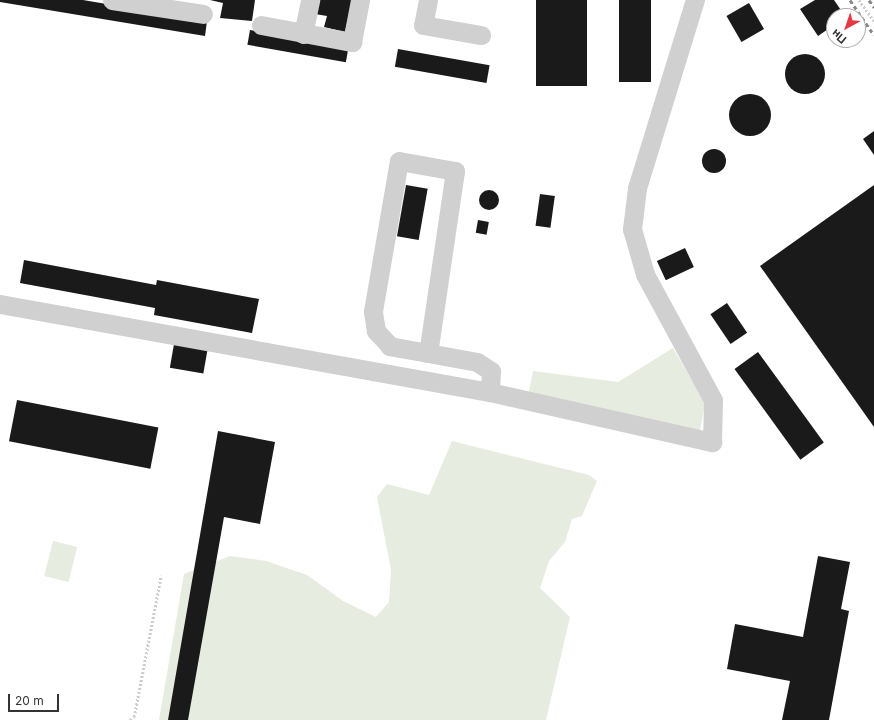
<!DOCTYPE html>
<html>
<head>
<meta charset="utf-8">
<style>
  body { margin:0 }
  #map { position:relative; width:874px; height:720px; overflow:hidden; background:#fff; font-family:Inter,sans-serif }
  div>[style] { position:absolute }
  .green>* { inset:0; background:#e6ecdf; transform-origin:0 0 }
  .building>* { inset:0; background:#1a1a1a; transform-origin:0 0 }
  .round { border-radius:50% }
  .path>* { height:2.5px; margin-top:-1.25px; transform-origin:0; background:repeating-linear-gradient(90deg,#cdcdcd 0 2px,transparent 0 4px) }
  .minor>* { height:19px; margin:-9.5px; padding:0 9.5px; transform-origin:9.5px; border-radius:9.5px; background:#d0d0d0 }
  .rail>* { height:3px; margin-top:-1.5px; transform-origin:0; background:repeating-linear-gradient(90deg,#888 0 4px,transparent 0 7px) }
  span { translate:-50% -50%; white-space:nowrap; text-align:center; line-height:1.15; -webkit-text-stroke:4px #fff; paint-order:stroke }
  .north { position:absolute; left:826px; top:8px; width:40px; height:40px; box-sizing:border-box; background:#fff; border:1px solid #adadad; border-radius:50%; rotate:220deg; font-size:11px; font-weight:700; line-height:16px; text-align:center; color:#333 }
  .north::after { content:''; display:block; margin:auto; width:14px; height:18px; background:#e63946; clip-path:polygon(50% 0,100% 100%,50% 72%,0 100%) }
  .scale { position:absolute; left:8px; top:694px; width:51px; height:18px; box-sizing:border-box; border:2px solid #333; border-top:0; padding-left:5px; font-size:12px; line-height:14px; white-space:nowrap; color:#333; -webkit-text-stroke:3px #fff; paint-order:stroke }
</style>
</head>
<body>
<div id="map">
  <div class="green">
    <i style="clip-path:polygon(673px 348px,705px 403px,700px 431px,528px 396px,533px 371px,618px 382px)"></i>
    <i style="clip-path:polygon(452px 441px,589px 475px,597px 481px,582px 516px,572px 519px,565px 542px,549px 561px,540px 588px,570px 617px,546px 720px,159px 720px,184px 574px,230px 556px,266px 561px,307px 575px,343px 601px,376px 617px,389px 602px,391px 570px,377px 497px,387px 484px,429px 495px)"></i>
    <i style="left:53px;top:541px;width:25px;height:36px;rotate:14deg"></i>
  </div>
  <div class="building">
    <i style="clip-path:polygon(0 0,83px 0,207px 21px,205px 36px,0 2px)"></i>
    <i style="clip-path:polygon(210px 0,255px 0,252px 21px,220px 18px,223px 3px)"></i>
    <i style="clip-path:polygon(318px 0,352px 0,345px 32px,324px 27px,327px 16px,315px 14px)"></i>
    <i style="left:536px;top:0;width:51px;height:86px"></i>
    <i style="left:619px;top:0;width:32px;height:82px"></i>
    <i style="clip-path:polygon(815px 0,834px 0,845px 16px,834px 16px,834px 25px,818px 36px,800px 9px)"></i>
    <i style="left:749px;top:3px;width:30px;height:26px;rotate:60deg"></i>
    <i style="left:250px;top:30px;width:100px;height:15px;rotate:10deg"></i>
    <i style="left:398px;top:49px;width:93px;height:18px;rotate:10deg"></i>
    <i class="round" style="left:785px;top:54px;width:40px;height:40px"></i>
    <i class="round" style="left:729px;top:94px;width:42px;height:42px"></i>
    <i style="clip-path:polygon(874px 131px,874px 155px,863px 139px)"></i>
    <i class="round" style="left:702px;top:149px;width:24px;height:24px"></i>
    <i style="left:406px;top:185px;width:22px;height:52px;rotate:10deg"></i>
    <i style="clip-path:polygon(874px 185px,874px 427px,760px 266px)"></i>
    <i class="round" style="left:479px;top:190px;width:20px;height:20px"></i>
    <i style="left:540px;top:194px;width:15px;height:32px;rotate:8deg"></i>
    <i style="left:478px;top:220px;width:11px;height:13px;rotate:10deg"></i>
    <i style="left:685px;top:248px;width:21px;height:31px;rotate:65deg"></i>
    <i style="clip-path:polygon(24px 260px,156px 285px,157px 280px,259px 299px,252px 333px,154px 315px,155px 308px,20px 283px)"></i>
    <i style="left:727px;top:303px;width:36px;height:20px;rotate:56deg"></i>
    <i style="left:174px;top:344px;width:34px;height:24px;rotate:10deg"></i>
    <i style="left:758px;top:352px;width:112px;height:29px;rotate:54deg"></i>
    <i style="left:17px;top:400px;width:144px;height:42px;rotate:11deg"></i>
    <i style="clip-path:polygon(218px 431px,275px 442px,260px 524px,224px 517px,188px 720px,168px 720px)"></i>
    <i style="clip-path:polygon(818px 556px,850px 562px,841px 609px,849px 611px,829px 720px,782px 720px,790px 681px,727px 669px,735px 624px,803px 637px)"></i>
  </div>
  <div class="path">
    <i style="left:859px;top:0;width:26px;rotate:54deg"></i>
    <i style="left:130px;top:720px;width:5px;rotate:-37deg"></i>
    <i style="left:134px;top:717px;width:144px;rotate:-79.2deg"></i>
  </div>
  <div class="minor">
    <i style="left:112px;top:0;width:92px;rotate:8.7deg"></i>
    <i style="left:428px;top:0;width:25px;rotate:101deg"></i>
    <i style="left:423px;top:25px;width:59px;rotate:9.8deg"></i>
    <i style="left:261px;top:25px;width:93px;rotate:10.6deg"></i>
    <i style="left:352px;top:42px;width:43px;rotate:-79.2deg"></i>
    <i style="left:303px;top:34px;width:35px;rotate:-78deg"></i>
    <i style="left:0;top:304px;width:498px;rotate:10.2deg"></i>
    <i style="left:490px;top:392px;width:228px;rotate:12.7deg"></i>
    <i style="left:712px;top:442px;width:42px;rotate:-88.6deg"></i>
    <i style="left:713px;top:400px;width:143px;rotate:-118.4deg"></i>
    <i style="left:645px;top:274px;width:47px;rotate:-106.1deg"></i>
    <i style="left:632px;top:229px;width:41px;rotate:-83deg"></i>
    <i style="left:637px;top:188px;width:197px;rotate:-72.9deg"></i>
    <i style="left:428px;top:353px;width:39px;rotate:-170deg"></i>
    <i style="left:390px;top:346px;width:21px;rotate:-133deg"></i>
    <i style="left:376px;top:331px;width:20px;rotate:-99deg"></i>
    <i style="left:373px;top:311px;width:152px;rotate:-80.2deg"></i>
    <i style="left:399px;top:161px;width:57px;rotate:10.1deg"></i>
    <i style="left:455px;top:171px;width:184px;rotate:98.4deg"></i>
    <i style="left:428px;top:353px;width:50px;rotate:10.4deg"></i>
    <i style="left:477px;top:362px;width:17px;rotate:33deg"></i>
    <i style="left:491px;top:371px;width:21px;rotate:93deg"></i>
  </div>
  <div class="rail">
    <i style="left:850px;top:0;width:42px;rotate:55.6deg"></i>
    <i style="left:869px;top:0;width:9px;rotate:54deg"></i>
  </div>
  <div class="north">Пн</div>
  <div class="scale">20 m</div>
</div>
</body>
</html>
